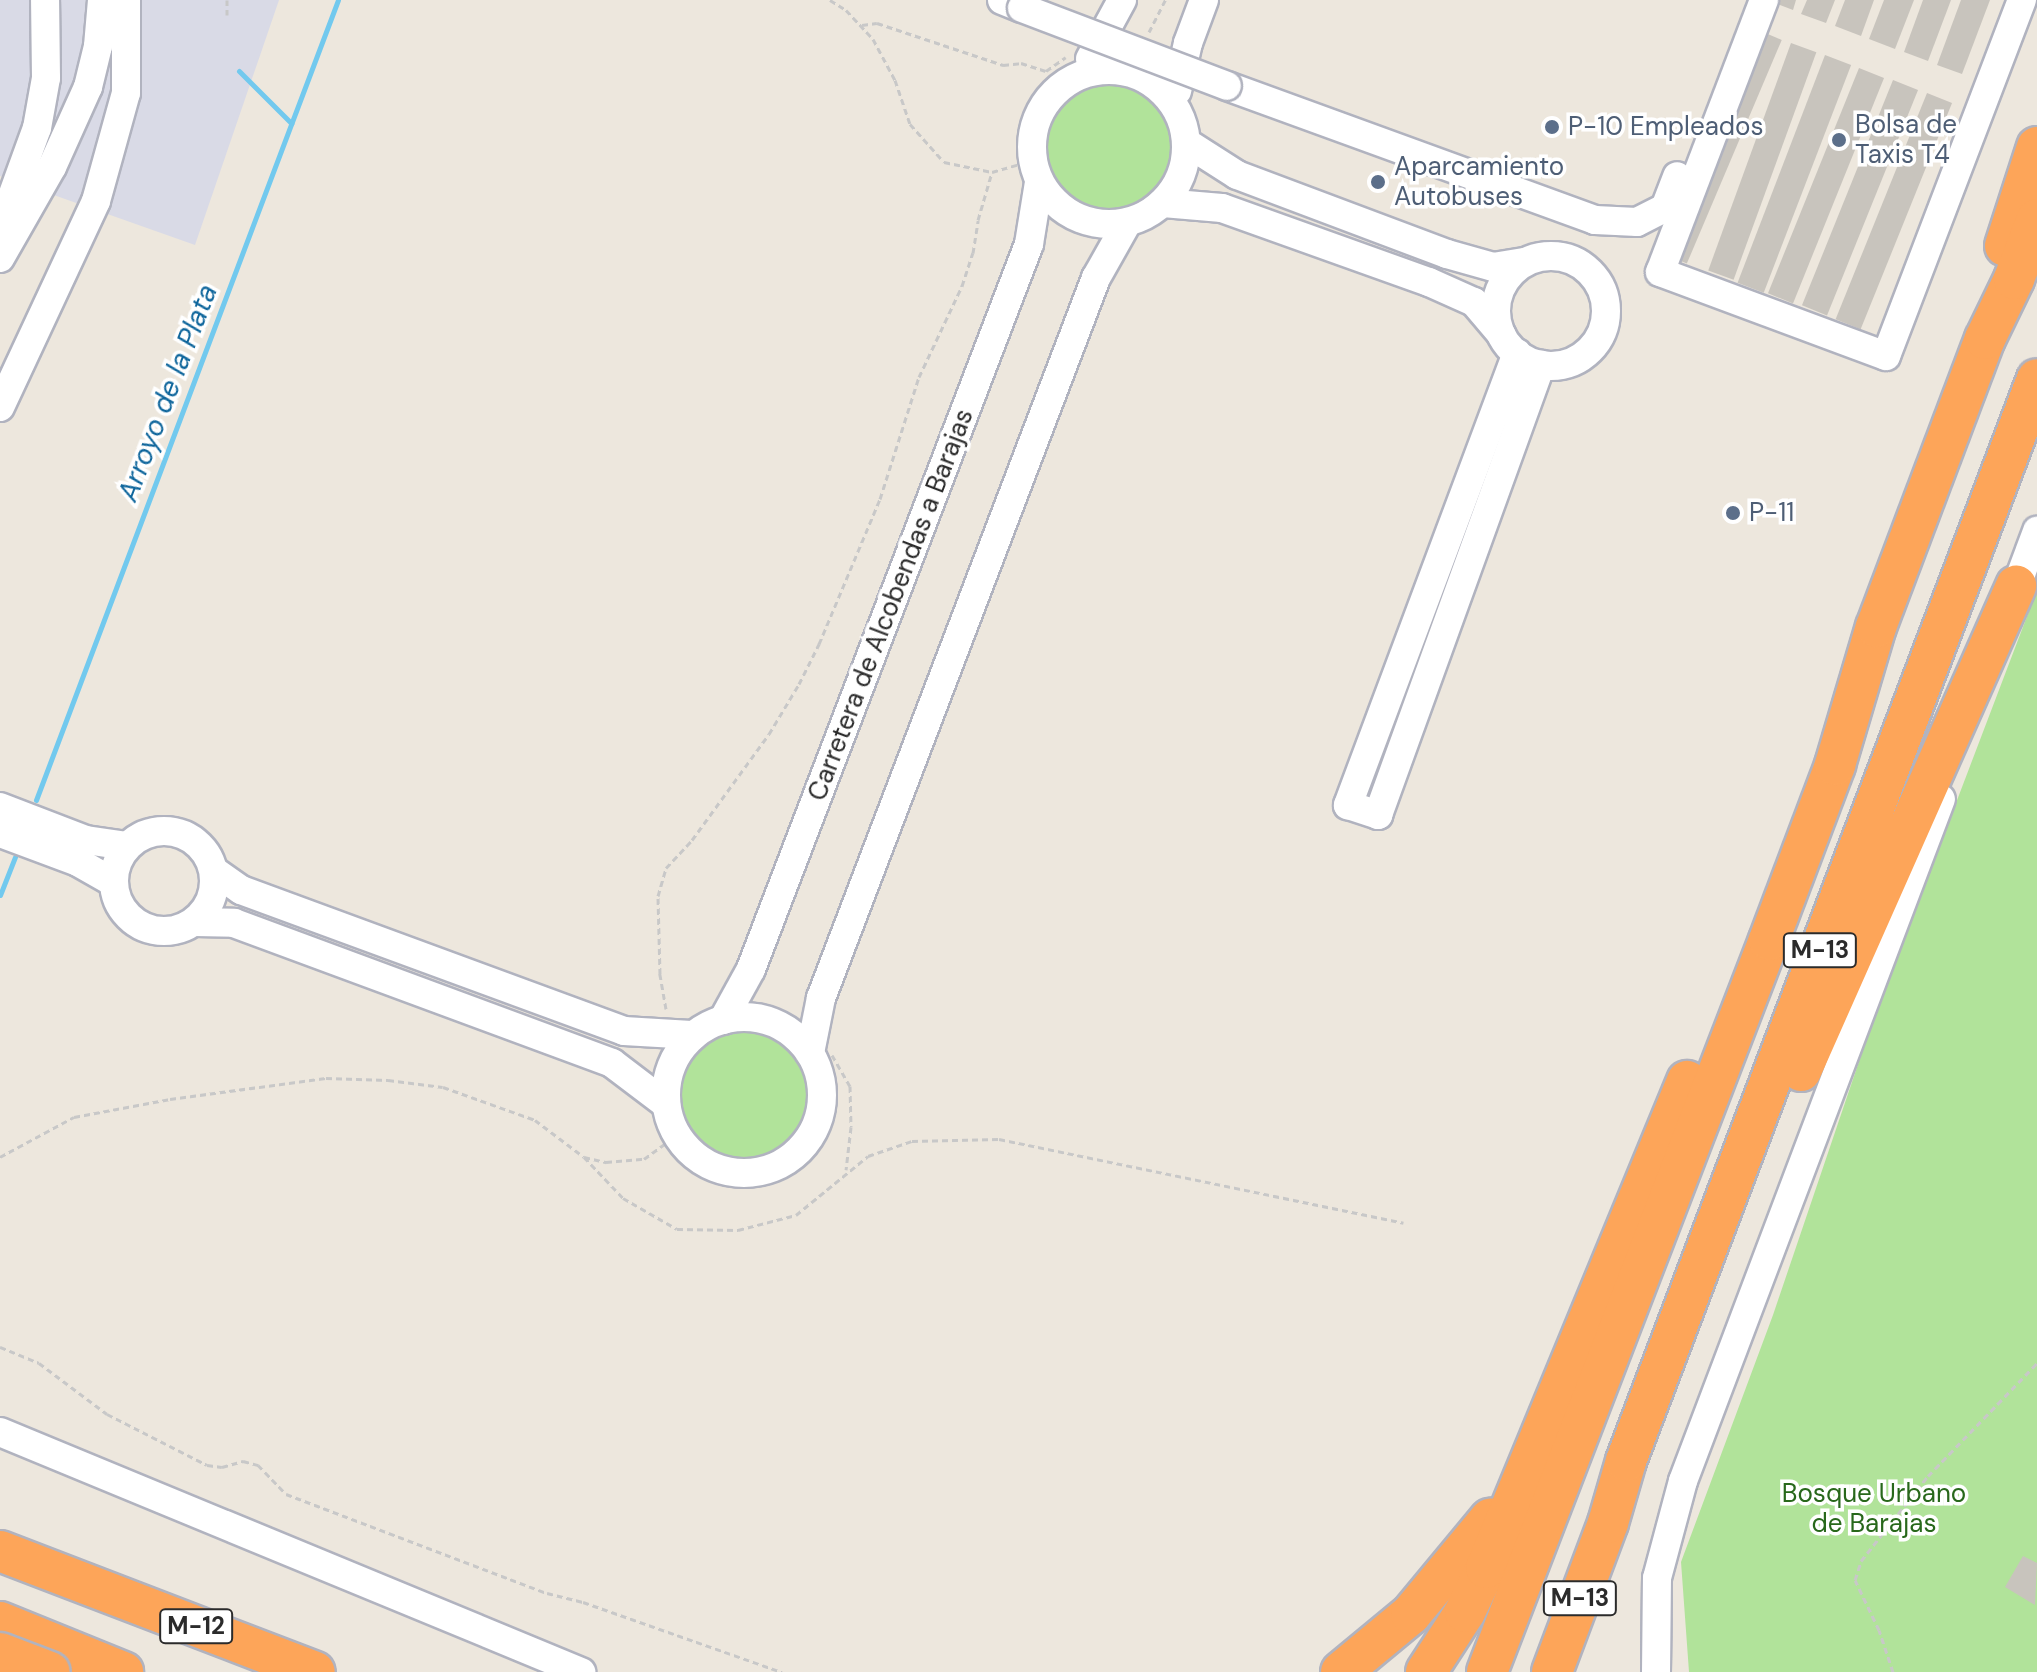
<!DOCTYPE html>
<html>
<head>
<meta charset="utf-8">
<style>
  body { margin:0 }
  #map { position:relative; width:2037px; height:1672px; overflow:hidden; background:#ede7dd; font-family:"DM Sans",sans-serif }
  div>[style] { position:absolute }
  .airport>* { inset:0; background:#d9dae6 }
  .green>* { inset:0; background:#b1e39a }
  .round { border-radius:50% }
  .stream>* { height:5px; margin:-2.5px; padding:0 2.5px; transform-origin:2.5px; border-radius:2.5px; background:#72c9ee }
  .building>* { inset:0; background:#c8c4bd; transform-origin:0 0 }
  .path>* { height:3px; margin-top:-1.5px; transform-origin:0; background:repeating-linear-gradient(90deg,#c8c8c8 0 6px,transparent 0 10px) }
  .roads { filter:drop-shadow(2px 0 #b1b3bf) drop-shadow(-2px 0 #b1b3bf) drop-shadow(0 2px #b1b3bf) drop-shadow(0 -2px #b1b3bf) }
  .minor>* { height:28px; margin:-14px; padding:0 14px; transform-origin:14px; border-radius:14px; background:#fff }
  .minor>.ring { margin:-14px; padding:0; box-sizing:content-box; background:none; border:28px solid #fff; border-radius:50% }
  .highway>* { height:40px; margin:-20px; padding:0 20px; transform-origin:20px; border-radius:20px; background:#fda559 }
  .bridges { filter:drop-shadow(2px 0 #b1b3bf) drop-shadow(-2px 0 #b1b3bf) drop-shadow(0 2px #b1b3bf) drop-shadow(0 -2px #b1b3bf) }
  .minor-bridge>* { height:28px; margin:-14px; padding:0 14px; transform-origin:14px; border-radius:14px; background:#fff }
  .highway-bridge>* { height:40px; margin:-20px; padding:0 20px; transform-origin:20px; border-radius:20px; background:#fda559 }
  .dots>* { width:22px; height:22px; translate:-50% -50%; box-sizing:border-box; border:4px solid #fff; border-radius:50% }
  span { translate:-50% -50%; white-space:nowrap; text-align:center; line-height:1.15; -webkit-text-stroke:7px #fff; paint-order:stroke }
  .shield-label span { padding:2px 6px; background:#fff; border:2px solid; border-radius:6px; -webkit-text-stroke-width:0 }
  .shield-label { font-size:24px; color:#2b2b2b; font-weight:700 }
  .service-label { font-size:26px; color:#4e5e75 }
  .left { translate:0 -50%; text-align:left }
  .street-label { font-size:26px; color:#2b2b2b }
  .park-label { font-size:26px; color:#28681b }
  .water-label { font-size:28px; color:#0f669c; font-style:italic }
</style>
</head>
<body>
<div id="map">
  <div class="airport">
    <i style="clip-path:polygon(0 0,279px 0,195px 245px,0 176px)"></i>
  </div>
  <div class="green">
    <i class="round" style="left:1043px;top:80px;width:130px;height:130px"></i>
    <i style="clip-path:polygon(2037px 590px,2037px 1672px,1689px 1672px,1681px 1562px,1773px 1315px,1870px 1029px)"></i>
    <i class="round" style="left:678px;top:1029px;width:132px;height:132px"></i>
  </div>
  <div class="stream">
    <i style="left:239px;top:71px;width:74px;rotate:45deg"></i>
    <i style="left:36px;top:800px;width:855px;rotate:-69.32deg"></i>
    <i style="left:0;top:895px;width:41px;rotate:-68.5deg"></i>
  </div>
  <div class="building">
    <i style="clip-path:polygon(1767px 0,1796px 0,1793px 10px)"></i>
    <i style="clip-path:polygon(1807px 0,1835px 0,1826px 23px,1801px 14px)"></i>
    <i style="clip-path:polygon(1845px 0,1874px 0,1861px 36px,1835px 26px)"></i>
    <i style="clip-path:polygon(1884px 0,1914px 0,1895px 49px,1869px 39px)"></i>
    <i style="clip-path:polygon(1923px 0,1951px 0,1928px 61px,1904px 52px)"></i>
    <i style="clip-path:polygon(1961px 0,1990px 0,1962px 74px,1937px 65px)"></i>
    <i style="left:1756px;top:29px;width:28px;height:243px;rotate:23deg"></i>
    <i style="left:1791px;top:43px;width:27px;height:242px;rotate:20deg"></i>
    <i style="left:1825px;top:55px;width:28px;height:244px;rotate:21deg"></i>
    <i style="left:1859px;top:68px;width:27px;height:243px;rotate:22deg"></i>
    <i style="left:1893px;top:80px;width:27px;height:243px;rotate:22deg"></i>
    <i style="left:1927px;top:93px;width:27px;height:244px;rotate:22deg"></i>
    <i style="clip-path:polygon(2023px 1556px,2037px 1563px,2035px 1605px,2005px 1587px)"></i>
  </div>
  <div class="path">
    <i style="left:830px;top:0;width:19px;rotate:32deg"></i>
    <i style="left:846px;top:10px;width:40px;rotate:47deg"></i>
    <i style="left:873px;top:39px;width:47px;rotate:61.8deg"></i>
    <i style="left:895px;top:80px;width:46px;rotate:71.2deg"></i>
    <i style="left:910px;top:124px;width:51px;rotate:48.2deg"></i>
    <i style="left:944px;top:162px;width:49px;rotate:11.8deg"></i>
    <i style="left:992px;top:172px;width:36px;rotate:-16deg"></i>
    <i style="left:227px;top:15px;width:15px;rotate:-90deg"></i>
    <i style="left:862px;top:25px;width:15px;rotate:-8deg"></i>
    <i style="left:877px;top:23px;width:133px;rotate:18.4deg"></i>
    <i style="left:1003px;top:65px;width:18px;rotate:-6deg"></i>
    <i style="left:1021px;top:63px;width:26px;rotate:18deg"></i>
    <i style="left:1046px;top:71px;width:24px;rotate:-35deg"></i>
    <i style="left:1149px;top:32px;width:36px;rotate:-63deg"></i>
    <i style="left:666px;top:1009px;width:36px;rotate:-100deg"></i>
    <i style="left:660px;top:974px;width:78px;rotate:-91.5deg"></i>
    <i style="left:658px;top:896px;width:29px;rotate:-74deg"></i>
    <i style="left:666px;top:868px;width:38px;rotate:-47deg"></i>
    <i style="left:692px;top:840px;width:131px;rotate:-54deg"></i>
    <i style="left:769px;top:734px;width:58px;rotate:-59deg"></i>
    <i style="left:799px;top:684px;width:45px;rotate:-63.4deg"></i>
    <i style="left:819px;top:644px;width:157px;rotate:-67.2deg"></i>
    <i style="left:880px;top:499px;width:128px;rotate:-72.3deg"></i>
    <i style="left:919px;top:377px;width:101px;rotate:-64.7deg"></i>
    <i style="left:962px;top:286px;width:35px;rotate:-72deg"></i>
    <i style="left:973px;top:253px;width:33px;rotate:-81deg"></i>
    <i style="left:978px;top:220px;width:50px;rotate:-73.7deg"></i>
    <i style="left:832px;top:1055px;width:36px;rotate:60deg"></i>
    <i style="left:850px;top:1086px;width:41px;rotate:88.6deg"></i>
    <i style="left:851px;top:1127px;width:43px;rotate:96.6deg"></i>
    <i style="left:0;top:1157px;width:84px;rotate:-28.4deg"></i>
    <i style="left:74px;top:1117px;width:98px;rotate:-10.6deg"></i>
    <i style="left:170px;top:1099px;width:157px;rotate:-7.7deg"></i>
    <i style="left:326px;top:1078px;width:62px;rotate:1.8deg"></i>
    <i style="left:388px;top:1080px;width:55px;rotate:7.3deg"></i>
    <i style="left:443px;top:1087px;width:98px;rotate:19.7deg"></i>
    <i style="left:535px;top:1120px;width:61px;rotate:37.1deg"></i>
    <i style="left:584px;top:1157px;width:23px;rotate:13deg"></i>
    <i style="left:606px;top:1162px;width:38px;rotate:-5deg"></i>
    <i style="left:644px;top:1159px;width:39px;rotate:-36deg"></i>
    <i style="left:584px;top:1157px;width:57px;rotate:46.4deg"></i>
    <i style="left:623px;top:1198px;width:62px;rotate:29.9deg"></i>
    <i style="left:677px;top:1229px;width:61px;rotate:0.9deg"></i>
    <i style="left:738px;top:1230px;width:60px;rotate:-14.5deg"></i>
    <i style="left:796px;top:1215px;width:93px;rotate:-39.3deg"></i>
    <i style="left:868px;top:1156px;width:46px;rotate:-18.8deg"></i>
    <i style="left:912px;top:1141px;width:87px;rotate:-1.3deg"></i>
    <i style="left:999px;top:1139px;width:413px;rotate:11.7deg"></i>
    <i style="left:0;top:1347px;width:42px;rotate:22.3deg"></i>
    <i style="left:39px;top:1363px;width:85px;rotate:36.9deg"></i>
    <i style="left:107px;top:1414px;width:112px;rotate:27deg"></i>
    <i style="left:207px;top:1465px;width:15px;rotate:8deg"></i>
    <i style="left:222px;top:1467px;width:22px;rotate:-16deg"></i>
    <i style="left:243px;top:1461px;width:16px;rotate:15deg"></i>
    <i style="left:258px;top:1465px;width:40px;rotate:46deg"></i>
    <i style="left:286px;top:1494px;width:279px;rotate:20.8deg"></i>
    <i style="left:547px;top:1593px;width:37px;rotate:14deg"></i>
    <i style="left:583px;top:1602px;width:211px;rotate:19.4deg"></i>
    <i style="left:1893px;top:1672px;width:44px;rotate:-108.4deg"></i>
    <i style="left:1879px;top:1630px;width:55px;rotate:-115.6deg"></i>
    <i style="left:1855px;top:1580px;width:20px;rotate:-72deg"></i>
    <i style="left:1861px;top:1561px;width:108px;rotate:-51.8deg"></i>
    <i style="left:1928px;top:1476px;width:157px;rotate:-46deg"></i>
  </div>
  <div class="roads">
    <div class="minor">
      <i style="left:1002px;top:0;width:22px;rotate:22deg"></i>
      <i style="left:1764px;top:0;width:291px;rotate:110.9deg"></i>
      <i style="left:1660px;top:272px;width:241px;rotate:20.4deg"></i>
      <i style="left:1886px;top:356px;width:381px;rotate:-69.1deg"></i>
      <i style="left:1090px;top:59px;width:67px;rotate:-61.5deg"></i>
      <i class="ring" style="left:1032px;top:70px;width:126px;height:126px"></i>
      <i style="left:1227px;top:86px;width:392px;rotate:20deg"></i>
      <i style="left:1595px;top:220px;width:42px;rotate:2.7deg"></i>
      <i style="left:1637px;top:222px;width:31px;rotate:-27deg"></i>
      <i style="left:1665px;top:208px;width:34px;rotate:-69deg"></i>
      <i style="left:1177px;top:91px;width:49px;rotate:-77.1deg"></i>
      <i style="left:1188px;top:43px;width:46px;rotate:-69.6deg"></i>
      <i style="left:1187px;top:143px;width:59px;rotate:32.6deg"></i>
      <i style="left:1237px;top:175px;width:224px;rotate:20.6deg"></i>
      <i style="left:1447px;top:254px;width:48px;rotate:15.8deg"></i>
      <i style="left:1493px;top:267px;width:31px;rotate:-9deg"></i>
      <i style="left:1163px;top:203px;width:59px;rotate:4.8deg"></i>
      <i style="left:1222px;top:208px;width:220px;rotate:19.7deg"></i>
      <i style="left:1429px;top:282px;width:49px;rotate:24deg"></i>
      <i style="left:1474px;top:302px;width:42px;rotate:49.8deg"></i>
      <i style="left:2px;top:224px;width:102px;rotate:-70deg"></i>
      <i style="left:37px;top:128px;width:51px;rotate:-79.8deg"></i>
      <i style="left:46px;top:78px;width:78px;rotate:-90.7deg"></i>
      <i class="ring" style="left:1496px;top:256px;width:82px;height:82px"></i>
      <i style="left:0;top:258px;width:105px;rotate:-60.3deg"></i>
      <i style="left:52px;top:167px;width:88px;rotate:-65.8deg"></i>
      <i style="left:88px;top:87px;width:42px;rotate:-76.3deg"></i>
      <i style="left:98px;top:46px;width:46px;rotate:-85deg"></i>
      <i style="left:1517px;top:353px;width:483px;rotate:110.5deg"></i>
      <i style="left:1348px;top:805px;width:32px;rotate:18deg"></i>
      <i style="left:1378px;top:815px;width:479px;rotate:-70.1deg"></i>
      <i style="left:0;top:407px;width:227px;rotate:-65deg"></i>
      <i style="left:96px;top:201px;width:112px;rotate:-74.5deg"></i>
      <i style="left:126px;top:93px;width:93px;rotate:-90deg"></i>
      <i style="left:2011px;top:601px;width:75px;rotate:-69.6deg"></i>
      <i style="left:0;top:807px;width:92px;rotate:21deg"></i>
      <i style="left:86px;top:840px;width:40px;rotate:8.5deg"></i>
      <i class="ring" style="left:114px;top:831px;width:72px;height:72px"></i>
      <i style="left:0;top:833px;width:83px;rotate:20.4deg"></i>
      <i style="left:78px;top:862px;width:40px;rotate:29.7deg"></i>
      <i style="left:214px;top:871px;width:33px;rotate:35deg"></i>
      <i style="left:241px;top:890px;width:408px;rotate:20.2deg"></i>
      <i style="left:624px;top:1031px;width:70px;rotate:3.3deg"></i>
      <i style="left:195px;top:922px;width:39px;rotate:1deg"></i>
      <i style="left:234px;top:923px;width:403px;rotate:20.3deg"></i>
      <i style="left:612px;top:1063px;width:68px;rotate:37.2deg"></i>
      <i class="ring" style="left:666px;top:1017px;width:128px;height:128px"></i>
      <i style="left:723px;top:1020px;width:58px;rotate:-61.2deg"></i>
      <i style="left:751px;top:969px;width:776px;rotate:-69.02deg"></i>
      <i style="left:1029px;top:244px;width:63px;rotate:-80.8deg"></i>
      <i style="left:810px;top:1053px;width:56px;rotate:-78.7deg"></i>
      <i style="left:821px;top:998px;width:771px;rotate:-69.1deg"></i>
      <i style="left:1096px;top:278px;width:63px;rotate:-60.6deg"></i>
      <i style="left:0;top:1432px;width:629px;rotate:22.44deg"></i>
      <i style="left:1656px;top:1672px;width:94px;rotate:-89.4deg"></i>
      <i style="left:1657px;top:1578px;width:100px;rotate:-75deg"></i>
      <i style="left:1683px;top:1481px;width:729px;rotate:-69.28deg"></i>
    </div>
    <div class="highway">
      <i style="left:2005px;top:246px;width:104px;rotate:-72.1deg"></i>
      <i style="left:1801px;top:1071px;width:531px;rotate:-66.09deg"></i>
      <i style="left:0;top:1551px;width:337px;rotate:21deg"></i>
      <i style="left:0;top:1622px;width:133px;rotate:22.1deg"></i>
      <i style="left:1341px;top:1672px;width:91px;rotate:-39.6deg"></i>
      <i style="left:1411px;top:1614px;width:124px;rotate:-50.3deg"></i>
      <i style="left:1426px;top:1672px;width:72px;rotate:-57deg"></i>
      <i style="left:1465px;top:1612px;width:49px;rotate:-64.5deg"></i>
      <i style="left:1486px;top:1568px;width:527px;rotate:-67.57deg"></i>
      <i style="left:1487px;top:1672px;width:784px;rotate:-68.93deg"></i>
      <i style="left:1769px;top:940px;width:187px;rotate:-69.3deg"></i>
      <i style="left:1835px;top:765px;width:144px;rotate:-73.5deg"></i>
      <i style="left:1876px;top:627px;width:308px;rotate:-69.3deg"></i>
      <i style="left:1985px;top:339px;width:67px;rotate:-64.2deg"></i>
      <i style="left:2014px;top:279px;width:64px;rotate:-69deg"></i>
      <i style="left:1552px;top:1672px;width:159px;rotate:-69.4deg"></i>
      <i style="left:1608px;top:1523px;width:65px;rotate:-73.8deg"></i>
      <i style="left:1626px;top:1461px;width:1157px;rotate:-69.2deg"></i>
    </div>
  </div>
  <div class="bridges">
    <div class="minor-bridge">
      <i style="left:1022px;top:8px;width:219px;rotate:20.8deg"></i>
    </div>
    <div class="highway-bridge">
      <i style="left:0;top:1653px;width:53px;rotate:20.8deg"></i>
    </div>
  </div>
  <div class="dots">
    <i style="left:1552px;top:127px;background:#5c6f8a"></i>
    <i style="left:1839px;top:140px;background:#5c6f8a"></i>
    <i style="left:1378px;top:182px;background:#5c6f8a"></i>
    <i style="left:1733px;top:513px;background:#5c6f8a"></i>
  </div>
  <div class="shield-label">
    <span style="left:1820px;top:950px">M-13</span>
    <span style="left:1580px;top:1598px">M-13</span>
    <span style="left:196px;top:1626px">M-12</span>
  </div>
  <div class="service-label">
    <span class="left" style="left:1855px;top:140px">Bolsa de<br>Taxis T4</span>
    <span class="left" style="left:1568px;top:127px">P-10 Empleados</span>
    <span class="left" style="left:1394px;top:182px">Aparcamiento<br>Autobuses</span>
    <span class="left" style="left:1749px;top:513px">P-11</span>
  </div>
  <div class="street-label">
    <span style="left:891px;top:605px;rotate:-69deg">Carretera de Alcobendas a Barajas</span>
  </div>
  <div class="park-label">
    <span style="left:1874px;top:1509px">Bosque Urbano<br>de Barajas</span>
  </div>
  <div class="water-label">
    <span style="left:168px;top:393px;rotate:-69deg">Arroyo de la Plata</span>
  </div>
</div>
</body>
</html>
